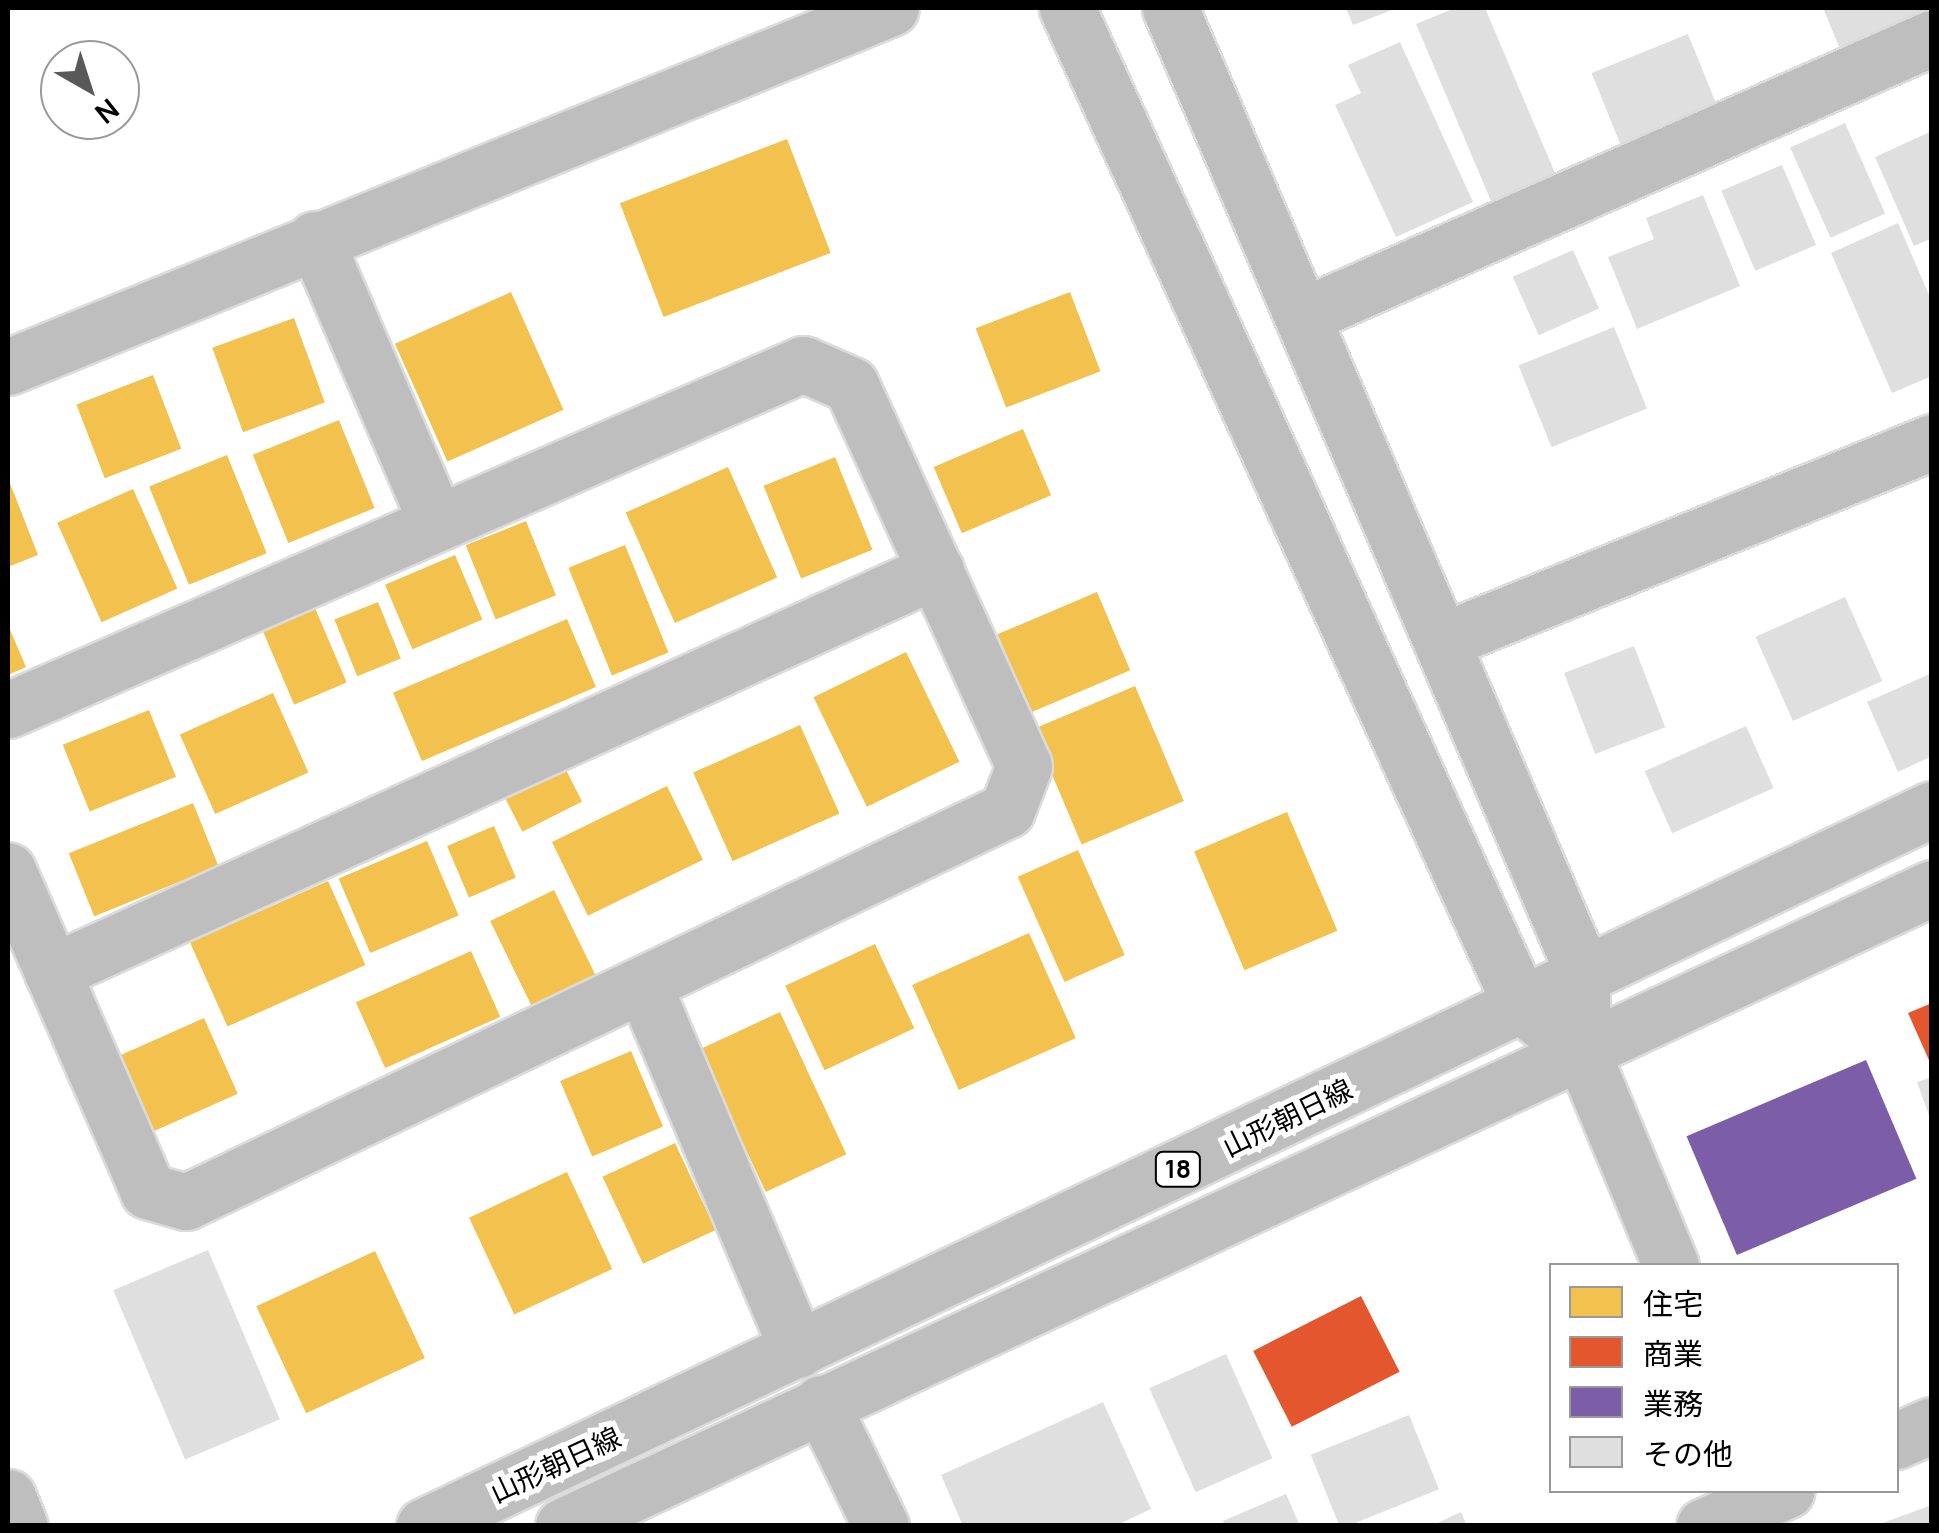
<!DOCTYPE html>
<html>
<head>
<meta charset="utf-8">
<style>
  body { margin:0 }
  #map { position:relative; width:1939px; height:1533px; overflow:hidden; background:#fff; font-family:Manrope,"Noto Sans JP",sans-serif }
  div>[style] { position:absolute }
  .homes>* { inset:0; background:#f2c14e; transform-origin:0 0 }
  .shops>* { inset:0; background:#e4572e; transform-origin:0 0 }
  .offices>* { inset:0; background:#7b5ea7; transform-origin:0 0 }
  .building>* { inset:0; background:#dfdfdf; transform-origin:0 0 }
  .roads { filter:drop-shadow(2px 0 #dbdbdb) drop-shadow(-2px 0 #dbdbdb) drop-shadow(0 2px #dbdbdb) drop-shadow(0 -2px #dbdbdb) }
  .minor>* { height:55px; margin:-27.5px; padding:0 27.5px; transform-origin:27.5px; border-radius:27.5px; background:#bebebe }
  .major>* { height:55px; margin:-27.5px; padding:0 27.5px; transform-origin:27.5px; border-radius:27.5px; background:#bebebe }
  span { translate:-50% -50%; white-space:nowrap; text-align:center; line-height:1.15; -webkit-text-stroke:10px #fff; paint-order:stroke }
  .shield-label span { padding:2px 8px; background:#fff; border:2px solid; border-radius:8px; -webkit-text-stroke-width:0 }
  .shield-label { font-size:25px; color:#000; font-weight:700 }
  .street-label { font-size:28px; color:#000 }
  .frame { position:absolute; inset:0; border:10px solid #000; pointer-events:none }
  .legend { position:absolute; left:1549px; top:1263px; width:350px; height:230px; box-sizing:border-box; background:#fff; border:2px solid #999; margin:0; padding:12px 18px; list-style:none; font-size:30px; color:#000 }
  .legend li { display:flex; align-items:center; gap:20px; height:50px }
  .legend b { width:50px; border:2px solid #999 }
  .north { position:absolute; left:40px; top:40px; width:100px; height:100px; box-sizing:border-box; background:#fff; border:2px solid #999; border-radius:50%; rotate:141deg; font-size:28px; font-weight:700; line-height:40px; text-align:center; color:#000 }
  .north::after { content:''; display:block; margin:auto; width:35px; height:45px; background:#595959; clip-path:polygon(50% 0,100% 100%,50% 72%,0 100%) }
</style>
</head>
<body>
<div id="map">
  <div class="homes">
    <i style="left:787px;top:139px;width:122px;height:179px;rotate:69deg"></i>
    <i style="left:511px;top:292px;width:129px;height:127px;rotate:66deg"></i>
    <i style="left:1070px;top:292px;width:85px;height:101px;rotate:69deg"></i>
    <i style="left:294px;top:318px;width:90px;height:87px;rotate:70deg"></i>
    <i style="left:153px;top:375px;width:79px;height:82px;rotate:69deg"></i>
    <i style="left:339px;top:420px;width:95px;height:93px;rotate:68deg"></i>
    <i style="left:1023px;top:429px;width:72px;height:97px;rotate:67deg"></i>
    <i style="left:227px;top:455px;width:106px;height:84px;rotate:68deg"></i>
    <i style="left:835px;top:457px;width:100px;height:77px;rotate:68deg"></i>
    <i style="left:728px;top:467px;width:121px;height:112px;rotate:66deg"></i>
    <i style="clip-path:polygon(8px 478px,38px 555px,8px 567px)"></i>
    <i style="left:133px;top:489px;width:109px;height:83px;rotate:66deg"></i>
    <i style="left:526px;top:521px;width:80px;height:65px;rotate:68deg"></i>
    <i style="left:625px;top:545px;width:116px;height:61px;rotate:68deg"></i>
    <i style="left:455px;top:555px;width:70px;height:76px;rotate:67deg"></i>
    <i style="left:1097px;top:592px;width:85px;height:108px;rotate:67deg"></i>
    <i style="left:378px;top:602px;width:61px;height:47px;rotate:68deg"></i>
    <i style="left:315px;top:608px;width:81px;height:57px;rotate:67deg"></i>
    <i style="left:567px;top:619px;width:74px;height:189px;rotate:67deg"></i>
    <i style="clip-path:polygon(8px 625px,26px 667px,8px 675px)"></i>
    <i style="left:906px;top:652px;width:122px;height:103px;rotate:64deg"></i>
    <i style="left:1135px;top:686px;width:125px;height:111px;rotate:67deg"></i>
    <i style="left:273px;top:693px;width:87px;height:102px;rotate:66deg"></i>
    <i style="left:149px;top:710px;width:72px;height:93px;rotate:68deg"></i>
    <i style="left:800px;top:725px;width:97px;height:117px;rotate:66deg"></i>
    <i style="left:563px;top:764px;width:42px;height:67px;rotate:63deg"></i>
    <i style="left:667px;top:786px;width:82px;height:128px;rotate:64deg"></i>
    <i style="left:193px;top:803px;width:68px;height:134px;rotate:68deg"></i>
    <i style="left:1287px;top:812px;width:129px;height:101px;rotate:67deg"></i>
    <i style="left:494px;top:826px;width:56px;height:51px;rotate:67deg"></i>
    <i style="left:427px;top:841px;width:81px;height:96px;rotate:67deg"></i>
    <i style="left:1078px;top:850px;width:115px;height:66px;rotate:66deg"></i>
    <i style="left:328px;top:881px;width:92px;height:151px;rotate:66deg"></i>
    <i style="left:554px;top:890px;width:97px;height:71px;rotate:64deg"></i>
    <i style="left:1029px;top:933px;width:115px;height:128px;rotate:66deg"></i>
    <i style="left:875px;top:944px;width:93px;height:99px;rotate:65deg"></i>
    <i style="left:471px;top:951px;width:72px;height:126px;rotate:66deg"></i>
    <i style="left:780px;top:1012px;width:157px;height:89px;rotate:65deg"></i>
    <i style="left:204px;top:1018px;width:83px;height:100px;rotate:66deg"></i>
    <i style="left:631px;top:1051px;width:82px;height:77px;rotate:67deg"></i>
    <i style="left:675px;top:1143px;width:96px;height:80px;rotate:65deg"></i>
    <i style="left:567px;top:1172px;width:107px;height:108px;rotate:65deg"></i>
    <i style="left:375px;top:1251px;width:118px;height:131px;rotate:65deg"></i>
  </div>
  <div class="shops">
    <i style="clip-path:polygon(1932px 1003px,1932px 1067px,1908px 1013px)"></i>
    <i style="left:1361px;top:1296px;width:85px;height:121px;rotate:63deg"></i>
  </div>
  <div class="offices">
    <i style="left:1866px;top:1060px;width:129px;height:195px;rotate:67deg"></i>
  </div>
  <div class="building">
    <i style="clip-path:polygon(1346px 8px,1397px 8px,1353px 25px)"></i>
    <i style="clip-path:polygon(1455px 8px,1485px 8px,1555px 173px,1491px 201px,1416px 24px)"></i>
    <i style="clip-path:polygon(1823px 8px,1932px 8px,1932px 10px,1840px 49px)"></i>
    <i style="left:1688px;top:34px;width:83px;height:104px;rotate:68deg"></i>
    <i style="clip-path:polygon(1400px 42px,1473px 202px,1396px 237px,1335px 105px,1361px 93px,1348px 65px)"></i>
    <i style="left:1845px;top:123px;width:99px;height:60px;rotate:66deg"></i>
    <i style="clip-path:polygon(1932px 131px,1932px 238px,1914px 246px,1875px 157px)"></i>
    <i style="left:1782px;top:165px;width:87px;height:66px;rotate:67deg"></i>
    <i style="clip-path:polygon(1703px 195px,1740px 286px,1637px 329px,1608px 257px,1654px 239px,1646px 218px)"></i>
    <i style="clip-path:polygon(1898px 223px,1932px 302px,1932px 376px,1892px 393px,1831px 253px)"></i>
    <i style="left:1573px;top:250px;width:64px;height:66px;rotate:66deg"></i>
    <i style="left:1614px;top:327px;width:88px;height:103px;rotate:68deg"></i>
    <i style="left:1845px;top:597px;width:92px;height:98px;rotate:66deg"></i>
    <i style="left:1634px;top:646px;width:87px;height:75px;rotate:69deg"></i>
    <i style="clip-path:polygon(1932px 673px,1932px 756px,1898px 772px,1867px 702px)"></i>
    <i style="left:1746px;top:726px;width:68px;height:111px;rotate:66deg"></i>
    <i style="clip-path:polygon(1932px 1077px,1932px 1121px,1931px 1121px,1917px 1082px)"></i>
    <i style="left:208px;top:1250px;width:184px;height:103px;rotate:67deg"></i>
    <i style="left:1226px;top:1354px;width:114px;height:84px;rotate:66deg"></i>
    <i style="clip-path:polygon(1103px 1402px,1151px 1509px,1115px 1526px,963px 1526px,941px 1475px)"></i>
    <i style="left:1409px;top:1415px;width:80px;height:106px;rotate:68deg"></i>
    <i style="clip-path:polygon(1286px 1494px,1300px 1526px,1225px 1526px,1223px 1521px)"></i>
    <i style="clip-path:polygon(1932px 1505px,1932px 1526px,1877px 1526px,1877px 1525px)"></i>
    <i style="clip-path:polygon(1461px 1512px,1467px 1526px,1431px 1526px)"></i>
  </div>
  <div class="roads">
    <div class="minor">
      <i style="left:1067px;top:8px;width:1096px;rotate:65.52deg"></i>
      <i style="left:1521px;top:1005px;width:49px;rotate:37.6deg"></i>
      <i style="left:1170px;top:8px;width:1047px;rotate:66.82deg"></i>
      <i style="left:1582px;top:970px;width:82px;rotate:90deg"></i>
      <i style="left:1582px;top:1052px;width:232px;rotate:67.4deg"></i>
      <i style="left:315px;top:239px;width:307px;rotate:66.8deg"></i>
      <i style="left:1307px;top:314px;width:683px;rotate:-23.83deg"></i>
      <i style="left:8px;top:367px;width:953px;rotate:-22.13deg"></i>
      <i style="left:1444px;top:640px;width:527px;rotate:-22.08deg"></i>
      <i style="left:8px;top:710px;width:867px;rotate:-23.52deg"></i>
      <i style="left:803px;top:364px;width:52px;rotate:23.6deg"></i>
      <i style="left:851px;top:385px;width:418px;rotate:65.6deg"></i>
      <i style="left:1024px;top:766px;width:47px;rotate:111.1deg"></i>
      <i style="left:1007px;top:810px;width:910px;rotate:154.48deg"></i>
      <i style="left:186px;top:1202px;width:40px;rotate:-164deg"></i>
      <i style="left:148px;top:1191px;width:350px;rotate:-113.6deg"></i>
      <i style="left:52px;top:972px;width:971px;rotate:-24.45deg"></i>
      <i style="left:644px;top:986px;width:395px;rotate:67.1deg"></i>
      <i style="left:821px;top:1403px;width:137px;rotate:64deg"></i>
      <i style="left:1896px;top:1441px;width:39px;rotate:-24deg"></i>
      <i style="left:8px;top:1497px;width:31px;rotate:68deg"></i>
      <i style="left:1704px;top:1526px;width:90px;rotate:-23.4deg"></i>
    </div>
    <div class="major">
      <i style="left:424px;top:1526px;width:1670px;rotate:-25.43deg"></i>
      <i style="left:563px;top:1526px;width:1510px;rotate:-24.99deg"></i>
    </div>
  </div>
  <div class="shield-label">
    <span style="left:1178px;top:1169px">18</span>
  </div>
  <div class="street-label">
    <span style="left:1287px;top:1117px;rotate:-26deg">山形朝日線</span>
    <span style="left:555px;top:1464px;rotate:-25deg">山形朝日線</span>
  </div>
  <div class="frame"></div>
  <ul class="legend">
  <li><b style="height:28px;background:#f2c14e"></b>住宅</li>
  <li><b style="height:28px;background:#e4572e"></b>商業</li>
  <li><b style="height:28px;background:#7b5ea7"></b>業務</li>
  <li><b style="height:28px;background:#dfdfdf"></b>その他</li>
  </ul>
  <div class="north">N</div>
</div>
</body>
</html>
